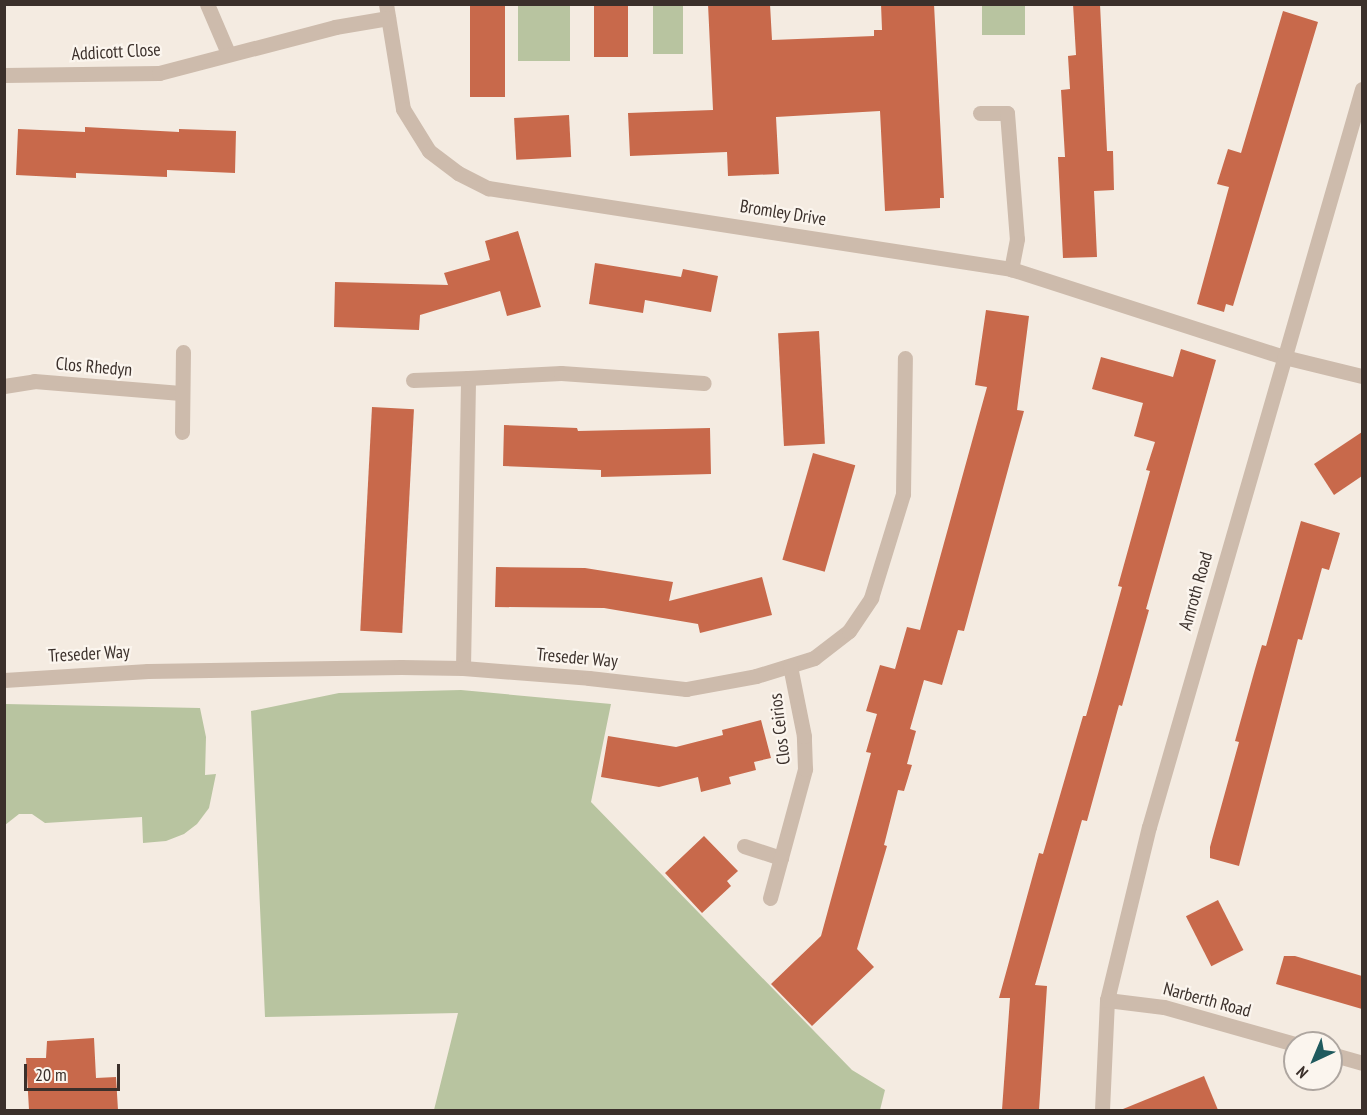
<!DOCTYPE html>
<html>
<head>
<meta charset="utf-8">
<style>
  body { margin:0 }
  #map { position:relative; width:1367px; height:1115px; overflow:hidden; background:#f4ebe1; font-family:"PT Sans Narrow",sans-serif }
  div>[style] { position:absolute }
  .green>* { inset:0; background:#b8c4a0; transform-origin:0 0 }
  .building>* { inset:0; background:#c8694b; transform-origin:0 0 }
  .minor>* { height:15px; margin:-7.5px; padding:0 7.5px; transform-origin:7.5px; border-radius:7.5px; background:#cdbbac }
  span { translate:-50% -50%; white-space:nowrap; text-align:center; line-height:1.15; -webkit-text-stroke:4.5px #fbf5ee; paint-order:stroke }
  .street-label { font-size:18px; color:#3b302b }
  .frame { position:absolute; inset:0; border:6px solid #3b302b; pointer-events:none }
  .north { position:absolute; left:1283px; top:1031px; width:60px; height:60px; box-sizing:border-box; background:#fbf5ee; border:2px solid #aea6a0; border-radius:50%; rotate:224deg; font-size:16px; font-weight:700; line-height:24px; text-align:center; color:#3b302b }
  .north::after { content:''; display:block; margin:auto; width:21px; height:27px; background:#1f5a5e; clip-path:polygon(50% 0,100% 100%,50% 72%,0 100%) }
  .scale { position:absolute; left:24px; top:1064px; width:96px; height:27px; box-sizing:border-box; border:3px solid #3b302b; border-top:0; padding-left:8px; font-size:18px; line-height:21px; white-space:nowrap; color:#3b302b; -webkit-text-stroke:4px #fbf5ee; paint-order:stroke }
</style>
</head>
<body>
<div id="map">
  <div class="green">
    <i style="left:518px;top:5px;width:52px;height:56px"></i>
    <i style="left:653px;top:5px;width:30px;height:49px"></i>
    <i style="left:982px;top:5px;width:43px;height:30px"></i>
    <i style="clip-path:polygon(461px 690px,611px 704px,591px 802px,852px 1070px,885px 1090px,880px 1110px,434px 1110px,458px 1013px,265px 1017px,251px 711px,339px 693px)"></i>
    <i style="clip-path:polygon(5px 704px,200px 708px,206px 737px,205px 775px,216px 774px,209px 808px,197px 824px,184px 834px,166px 841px,143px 843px,142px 817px,45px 823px,32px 814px,19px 814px,5px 825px)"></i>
  </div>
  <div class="building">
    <i style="left:470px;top:4px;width:35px;height:93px"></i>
    <i style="left:594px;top:4px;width:34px;height:53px"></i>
    <i style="clip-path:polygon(708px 4px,770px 4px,772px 40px,874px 36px,874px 30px,882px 30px,881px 4px,934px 4px,944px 198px,940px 198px,940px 208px,885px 211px,880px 111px,776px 117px,779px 174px,728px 176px,727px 152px,630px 156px,628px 113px,713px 110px)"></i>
    <i style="clip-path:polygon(1073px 4px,1100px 4px,1107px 151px,1113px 151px,1114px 190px,1094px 191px,1097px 257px,1063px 258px,1058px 157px,1065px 157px,1061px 90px,1070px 89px,1068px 56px,1076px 55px)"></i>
    <i style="clip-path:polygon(1283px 11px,1318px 22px,1233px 306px,1226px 304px,1224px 312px,1197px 304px,1229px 187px,1217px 184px,1228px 149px,1241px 153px)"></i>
    <i style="left:569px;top:115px;width:42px;height:55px;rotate:87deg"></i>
    <i style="clip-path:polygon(85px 127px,179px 132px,179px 129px,236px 131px,235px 173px,167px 170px,167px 177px,76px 173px,76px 178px,16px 175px,18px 129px,85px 132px)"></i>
    <i style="clip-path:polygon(518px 231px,541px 307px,507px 316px,500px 291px,420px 315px,419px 330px,334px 327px,335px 282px,448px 285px,444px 273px,490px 260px,485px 241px)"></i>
    <i style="clip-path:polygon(595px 263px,681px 277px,683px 269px,718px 276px,711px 312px,645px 300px,643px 313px,589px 304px)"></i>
    <i style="clip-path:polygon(986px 310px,1029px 316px,1017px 410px,1024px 411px,964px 631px,958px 630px,942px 685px,924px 680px,910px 729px,916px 731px,907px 764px,912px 765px,904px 791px,898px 790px,884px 845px,887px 846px,857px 949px,874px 967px,812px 1026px,771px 984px,821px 936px,871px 753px,866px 752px,877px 714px,866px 711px,880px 665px,895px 669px,907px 627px,920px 630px,987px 387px,975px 385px)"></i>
    <i style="left:819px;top:331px;width:113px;height:41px;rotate:87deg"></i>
    <i style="clip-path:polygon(1181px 349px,1216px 360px,1146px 609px,1149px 610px,1122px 706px,1119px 705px,1087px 821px,1082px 820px,1035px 985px,1047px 986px,1039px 1110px,1002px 1110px,1010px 998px,999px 998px,1039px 853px,1043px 854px,1083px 716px,1086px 716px,1098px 674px,1122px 587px,1118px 586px,1150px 471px,1146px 470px,1155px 442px,1134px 436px,1143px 403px,1092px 389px,1101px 357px,1173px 377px)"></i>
    <i style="left:372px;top:407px;width:42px;height:224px;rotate:3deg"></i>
    <i style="clip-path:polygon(504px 425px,577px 428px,578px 431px,710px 428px,711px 474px,601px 477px,601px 470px,503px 466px)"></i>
    <i style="clip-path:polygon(1362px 432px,1362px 476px,1334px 495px,1314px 464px)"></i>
    <i style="left:813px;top:453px;width:44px;height:111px;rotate:16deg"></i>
    <i style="clip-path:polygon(1301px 521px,1340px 533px,1329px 570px,1322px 568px,1302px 640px,1298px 639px,1239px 866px,1210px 858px,1210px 847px,1239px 742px,1235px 741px,1255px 669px,1262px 645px,1266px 646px)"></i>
    <i style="clip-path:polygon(496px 567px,585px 568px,673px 582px,669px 601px,762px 577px,772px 615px,700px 633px,698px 624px,604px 608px,495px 607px)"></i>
    <i style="clip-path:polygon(761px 720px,771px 758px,754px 762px,756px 770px,729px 777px,731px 784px,701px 792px,698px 777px,659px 787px,601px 777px,608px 736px,676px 747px,723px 735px,722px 730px)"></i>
    <i style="clip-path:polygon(704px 836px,738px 871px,727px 881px,731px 886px,702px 913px,665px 873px)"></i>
    <i style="left:1218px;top:900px;width:56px;height:36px;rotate:63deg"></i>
    <i style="clip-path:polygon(1284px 956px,1295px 956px,1362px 976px,1362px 1009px,1276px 984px)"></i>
    <i style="clip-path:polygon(94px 1038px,96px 1078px,116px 1077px,118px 1110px,29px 1110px,26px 1058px,46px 1058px,47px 1041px)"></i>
    <i style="clip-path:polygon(1204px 1076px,1218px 1110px,1123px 1110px,1123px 1109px)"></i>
  </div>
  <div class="minor">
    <i style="left:207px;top:4px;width:53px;rotate:66.8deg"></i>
    <i style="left:386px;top:4px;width:106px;rotate:80.8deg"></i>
    <i style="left:403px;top:109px;width:49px;rotate:58.2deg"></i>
    <i style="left:429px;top:151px;width:36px;rotate:37deg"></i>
    <i style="left:458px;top:173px;width:34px;rotate:27deg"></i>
    <i style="left:488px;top:188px;width:529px;rotate:8.8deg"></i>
    <i style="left:1011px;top:269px;width:287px;rotate:17.9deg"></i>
    <i style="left:1284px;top:357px;width:80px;rotate:13.7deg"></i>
    <i style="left:4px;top:75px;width:155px;rotate:-0.7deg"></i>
    <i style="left:159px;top:73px;width:182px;rotate:-14.6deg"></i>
    <i style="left:335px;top:27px;width:54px;rotate:-9.6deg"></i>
    <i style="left:980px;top:113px;width:27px"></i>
    <i style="left:1007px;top:113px;width:126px;rotate:85.5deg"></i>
    <i style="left:1017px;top:239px;width:31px;rotate:101deg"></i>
    <i style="left:413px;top:380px;width:55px;rotate:-2.1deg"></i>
    <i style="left:4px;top:386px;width:30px;rotate:-9deg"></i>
    <i style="left:34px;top:381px;width:147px;rotate:4.7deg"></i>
    <i style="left:182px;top:432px;width:80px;rotate:-89.3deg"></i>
    <i style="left:463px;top:668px;width:290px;rotate:-89deg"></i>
    <i style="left:468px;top:378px;width:93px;rotate:-3.1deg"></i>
    <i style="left:561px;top:373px;width:143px;rotate:4deg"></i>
    <i style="left:4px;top:680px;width:144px;rotate:-3.6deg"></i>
    <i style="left:148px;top:671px;width:253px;rotate:-0.9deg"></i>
    <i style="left:401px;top:667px;width:62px;rotate:0.9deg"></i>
    <i style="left:463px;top:668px;width:126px;rotate:4.5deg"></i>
    <i style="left:589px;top:678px;width:98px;rotate:6.5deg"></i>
    <i style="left:686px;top:689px;width:71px;rotate:-10.5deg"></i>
    <i style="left:756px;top:676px;width:61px;rotate:-17.2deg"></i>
    <i style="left:814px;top:658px;width:44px;rotate:-37.6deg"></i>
    <i style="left:849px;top:631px;width:40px;rotate:-56deg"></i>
    <i style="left:871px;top:598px;width:109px;rotate:-72.9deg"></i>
    <i style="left:903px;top:494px;width:136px;rotate:-89.2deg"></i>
    <i style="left:744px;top:846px;width:39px;rotate:18deg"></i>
    <i style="left:770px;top:898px;width:134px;rotate:-74.8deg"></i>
    <i style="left:805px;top:769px;width:33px;rotate:-92deg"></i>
    <i style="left:804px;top:736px;width:71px;rotate:-101.3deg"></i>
    <i style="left:1107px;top:1000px;width:57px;rotate:7deg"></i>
    <i style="left:1164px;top:1007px;width:136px;rotate:15.8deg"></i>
    <i style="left:1331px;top:1054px;width:32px;rotate:16deg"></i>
    <i style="left:1102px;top:1110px;width:110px;rotate:-87.4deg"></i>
    <i style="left:1107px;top:1000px;width:178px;rotate:-76.4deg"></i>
    <i style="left:1149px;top:827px;width:768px;rotate:-73.9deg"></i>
  </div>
  <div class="street-label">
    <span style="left:116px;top:52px;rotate:-3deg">Addicott Close</span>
    <span style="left:783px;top:213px;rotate:9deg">Bromley Drive</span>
    <span style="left:94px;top:367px;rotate:5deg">Clos Rhedyn</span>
    <span style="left:1196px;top:591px;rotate:-74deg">Amroth Road</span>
    <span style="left:89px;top:654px;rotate:-3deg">Treseder Way</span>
    <span style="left:577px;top:658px;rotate:5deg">Treseder Way</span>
    <span style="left:780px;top:729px;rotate:-97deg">Clos Ceirios</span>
    <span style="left:1207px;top:1000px;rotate:15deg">Narberth Road</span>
  </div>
  <div class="frame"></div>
  <div class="north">N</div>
  <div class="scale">20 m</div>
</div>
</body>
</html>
